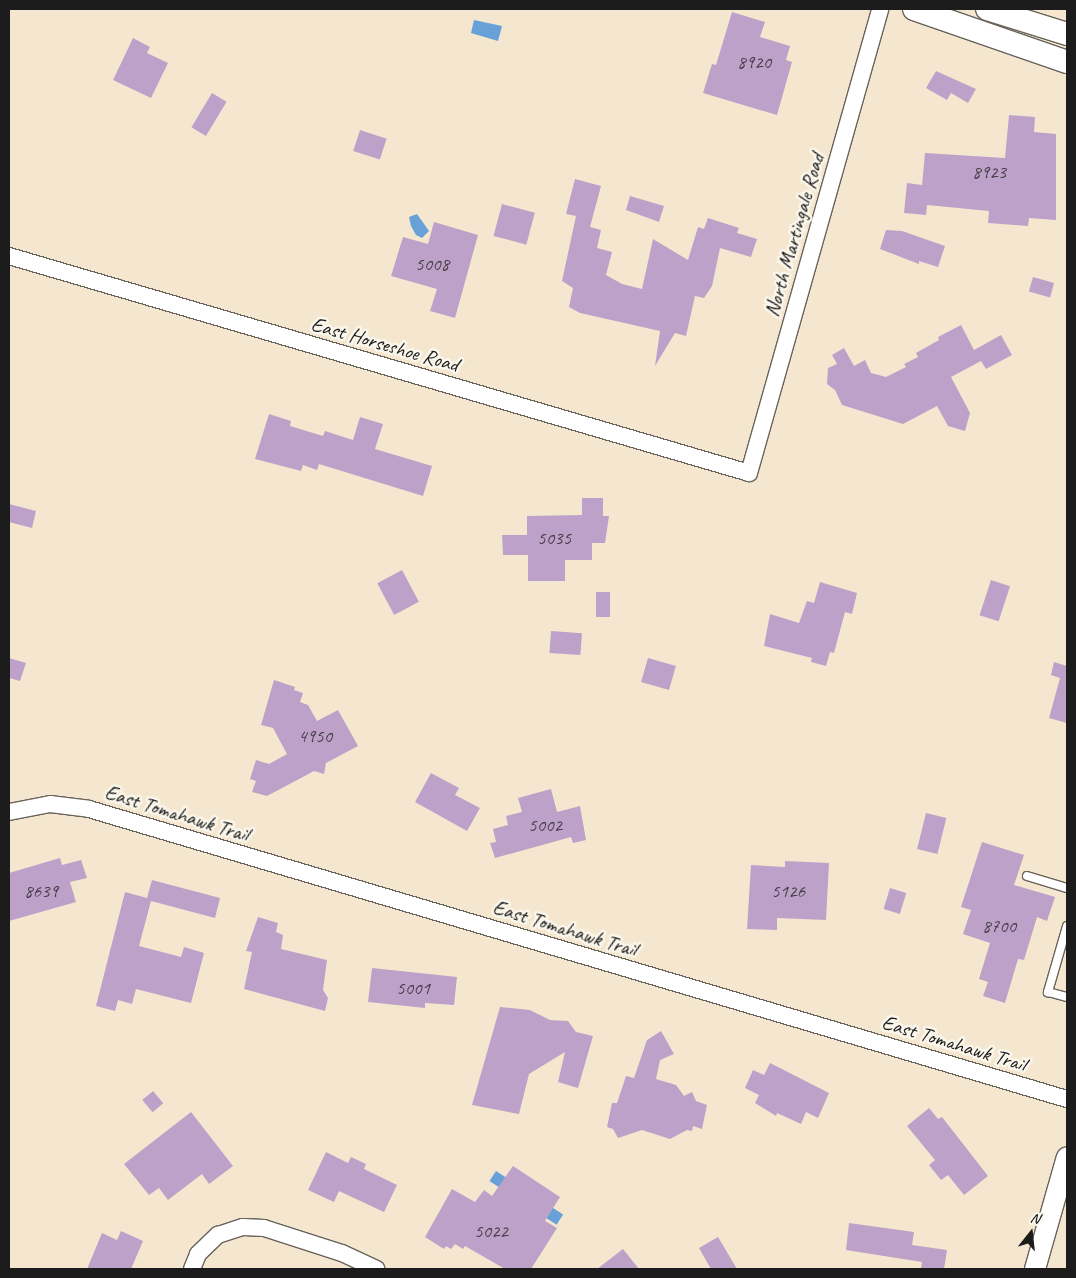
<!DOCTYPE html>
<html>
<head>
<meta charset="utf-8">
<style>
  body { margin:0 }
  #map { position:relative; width:1076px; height:1278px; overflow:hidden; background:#f5e7cf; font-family:Caveat,sans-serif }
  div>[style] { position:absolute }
  .water>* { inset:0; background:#67a1d7; transform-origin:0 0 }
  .building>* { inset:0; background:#bea1c9; transform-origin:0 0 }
  .roads { filter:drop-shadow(1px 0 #68635b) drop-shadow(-1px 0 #68635b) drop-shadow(0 1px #68635b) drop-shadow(0 -1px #68635b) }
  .service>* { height:8px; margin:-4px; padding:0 4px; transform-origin:4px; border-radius:4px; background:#fff }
  .minor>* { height:16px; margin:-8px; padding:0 8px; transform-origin:8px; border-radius:8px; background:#fff }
  .tertiary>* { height:20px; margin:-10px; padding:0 10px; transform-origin:10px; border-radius:10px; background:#fff }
  .secondary>* { height:22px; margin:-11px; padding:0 11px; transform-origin:11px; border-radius:11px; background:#fff }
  span { translate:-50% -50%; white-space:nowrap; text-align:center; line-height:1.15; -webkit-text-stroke:5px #fbf7ec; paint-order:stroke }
  .number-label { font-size:19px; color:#443d47 }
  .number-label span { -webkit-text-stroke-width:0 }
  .street-label { font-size:21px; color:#1c1c1c }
  .frame { position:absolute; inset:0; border:10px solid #1c1c1c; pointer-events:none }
  .north { position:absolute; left:1006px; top:1208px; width:50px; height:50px; -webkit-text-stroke:4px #fbf7ec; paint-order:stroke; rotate:16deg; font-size:14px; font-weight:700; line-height:20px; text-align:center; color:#1c1c1c }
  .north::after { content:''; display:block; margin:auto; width:18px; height:22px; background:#1c1c1c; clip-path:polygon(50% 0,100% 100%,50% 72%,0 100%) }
</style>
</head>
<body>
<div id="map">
  <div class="water">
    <i style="clip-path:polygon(474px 20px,502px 26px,498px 41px,471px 33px)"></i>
    <i style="clip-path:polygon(417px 214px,429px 231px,422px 238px,416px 235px,411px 226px,409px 217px)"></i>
    <i style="left:496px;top:1171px;width:80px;height:12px;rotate:33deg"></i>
  </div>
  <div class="building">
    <i style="clip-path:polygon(732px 12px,765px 22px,760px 37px,790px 46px,786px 60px,792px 62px,777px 115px,703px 93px,712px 64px,716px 65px)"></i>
    <i style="clip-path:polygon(133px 38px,150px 47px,147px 53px,168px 63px,151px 98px,113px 80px)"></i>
    <i style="clip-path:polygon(936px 71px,976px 89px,968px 103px,951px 93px,947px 100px,926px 88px)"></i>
    <i style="left:212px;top:93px;width:17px;height:40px;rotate:31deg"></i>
    <i style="clip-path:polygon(1009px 115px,1035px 117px,1034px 132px,1056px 134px,1056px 220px,1029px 218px,1028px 226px,988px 223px,989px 211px,927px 205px,926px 215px,904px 213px,907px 183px,922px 185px,925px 153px,1005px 158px)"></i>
    <i style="left:360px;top:130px;width:28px;height:22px;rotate:18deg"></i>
    <i style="clip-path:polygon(575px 179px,601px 186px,590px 227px,601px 230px,597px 248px,612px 252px,606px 275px,622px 284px,642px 289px,653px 239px,688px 260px,698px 227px,704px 229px,708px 218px,739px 228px,737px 233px,757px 239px,751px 257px,720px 248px,712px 286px,704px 298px,695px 296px,686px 336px,675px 333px,655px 366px,660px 331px,580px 313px,569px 307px,573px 288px,562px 281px,576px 216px,566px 214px)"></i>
    <i style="clip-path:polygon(630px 196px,664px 206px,659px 222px,626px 210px)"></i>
    <i style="left:502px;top:204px;width:34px;height:33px;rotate:15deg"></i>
    <i style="clip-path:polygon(434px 222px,478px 235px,455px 318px,430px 311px,437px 289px,391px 276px,403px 237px,428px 244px)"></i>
    <i style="clip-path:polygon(886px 230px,902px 231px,945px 246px,938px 267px,919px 261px,919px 264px,880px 249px)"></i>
    <i style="left:1033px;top:277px;width:22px;height:15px;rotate:16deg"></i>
    <i style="clip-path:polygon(961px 325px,974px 350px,1001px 335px,1012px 355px,986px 369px,981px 361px,951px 377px,970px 413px,965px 431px,948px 426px,937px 406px,903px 424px,842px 405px,835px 390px,827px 384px,828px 368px,837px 364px,832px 355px,844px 348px,854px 366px,865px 360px,871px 373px,886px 377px,906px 367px,904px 364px,918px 357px,916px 353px,939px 340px,938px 337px)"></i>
    <i style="clip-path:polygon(269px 414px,291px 421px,290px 426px,323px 436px,325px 431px,353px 440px,360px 417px,383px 424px,375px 449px,432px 466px,423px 496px,319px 464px,317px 470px,303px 465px,301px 471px,255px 459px)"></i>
    <i style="clip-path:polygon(582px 498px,603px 498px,603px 516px,609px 516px,605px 543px,592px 543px,592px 560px,565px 560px,565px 581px,528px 581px,528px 555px,503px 555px,502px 535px,527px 535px,527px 516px,582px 515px)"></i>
    <i style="clip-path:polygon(9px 504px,36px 511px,32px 528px,9px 522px)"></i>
    <i style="left:402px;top:570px;width:36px;height:28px;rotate:62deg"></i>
    <i style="left:991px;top:580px;width:20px;height:37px;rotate:18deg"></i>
    <i style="clip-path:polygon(820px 582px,857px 593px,852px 614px,845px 612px,834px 653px,830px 652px,826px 666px,811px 662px,812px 658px,764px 646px,770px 614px,799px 623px,807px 601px,814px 603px)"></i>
    <i style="left:596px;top:592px;width:14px;height:25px"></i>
    <i style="left:551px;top:631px;width:31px;height:22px;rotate:4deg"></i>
    <i style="clip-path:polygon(9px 658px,26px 663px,20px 681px,9px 678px)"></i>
    <i style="left:648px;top:658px;width:29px;height:25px;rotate:16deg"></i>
    <i style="clip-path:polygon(1054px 662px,1067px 666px,1067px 723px,1049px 718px,1060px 678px,1051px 675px)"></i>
    <i style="clip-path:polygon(274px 680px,295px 687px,294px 690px,303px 693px,300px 702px,308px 705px,317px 721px,338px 710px,358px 746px,326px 763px,324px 774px,314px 771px,267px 796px,252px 792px,256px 781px,250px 779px,256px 760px,269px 764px,287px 754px,273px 728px,261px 725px)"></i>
    <i style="clip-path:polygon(431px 773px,459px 788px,455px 795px,480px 808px,467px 831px,415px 802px)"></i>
    <i style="clip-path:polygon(551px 789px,557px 812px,580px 806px,586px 840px,573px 843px,571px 837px,495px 858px,490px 843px,496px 842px,493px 829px,508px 825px,506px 816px,522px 812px,518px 798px)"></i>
    <i style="left:926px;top:813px;width:21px;height:37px;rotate:14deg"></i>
    <i style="clip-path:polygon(982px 842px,1024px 855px,1014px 885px,1055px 897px,1047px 921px,1037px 917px,1024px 960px,1018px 959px,1005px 1003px,983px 996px,988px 982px,979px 979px,990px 943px,963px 934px,971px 910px,961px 907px)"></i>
    <i style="clip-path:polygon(60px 858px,62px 865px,81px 860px,87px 878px,70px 882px,76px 902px,9px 921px,9px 873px)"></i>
    <i style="clip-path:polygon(785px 861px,829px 863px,826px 920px,777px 918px,777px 930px,747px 929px,751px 865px,785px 867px)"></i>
    <i style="clip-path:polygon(152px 880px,220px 898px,215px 918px,151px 901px,139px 946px,181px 957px,184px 947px,204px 953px,191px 1003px,136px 989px,132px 1004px,118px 1000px,115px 1011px,96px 1006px,125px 892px,147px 898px)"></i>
    <i style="left:890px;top:888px;width:17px;height:22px;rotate:17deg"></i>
    <i style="clip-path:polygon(258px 917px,278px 923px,276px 932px,283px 935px,281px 949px,327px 960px,323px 990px,328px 998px,325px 1011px,244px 989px,252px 952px,246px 951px)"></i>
    <i style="clip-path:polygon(372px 968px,457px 977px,454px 1005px,425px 1003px,425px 1008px,368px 1002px)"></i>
    <i style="clip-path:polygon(500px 1007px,530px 1010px,550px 1020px,568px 1021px,576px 1032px,593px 1036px,578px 1088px,558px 1082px,565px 1052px,529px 1074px,519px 1114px,472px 1105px)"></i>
    <i style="clip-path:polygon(661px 1031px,674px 1054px,660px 1060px,656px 1079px,676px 1085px,684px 1096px,692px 1092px,696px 1101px,707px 1105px,702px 1129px,693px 1126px,692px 1131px,687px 1130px,670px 1139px,642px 1130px,618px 1138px,613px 1129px,607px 1127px,612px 1103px,617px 1103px,626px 1076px,634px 1078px,647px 1040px)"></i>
    <i style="clip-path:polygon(770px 1063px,829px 1093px,818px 1118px,806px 1112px,801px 1124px,777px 1113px,776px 1116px,755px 1103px,759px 1095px,745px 1088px,753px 1070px,764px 1075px)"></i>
    <i style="left:153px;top:1091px;width:16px;height:14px;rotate:50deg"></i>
    <i style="clip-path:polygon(929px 1108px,938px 1119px,942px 1117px,988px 1176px,964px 1195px,948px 1175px,941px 1180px,929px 1165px,935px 1160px,907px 1126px)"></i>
    <i style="clip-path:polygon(191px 1112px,233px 1166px,209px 1184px,202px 1174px,168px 1200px,159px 1188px,149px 1195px,124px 1164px)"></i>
    <i style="clip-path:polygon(326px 1152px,348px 1163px,351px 1157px,366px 1164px,364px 1169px,397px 1185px,384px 1212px,339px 1191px,334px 1202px,308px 1190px)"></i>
    <i style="clip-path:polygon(513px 1166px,560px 1197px,545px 1221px,557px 1228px,531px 1269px,505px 1269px,465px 1246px,463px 1249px,455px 1244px,451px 1249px,446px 1246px,444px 1249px,425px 1237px,452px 1189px,475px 1202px,484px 1190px,492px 1196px)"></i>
    <i style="clip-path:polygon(849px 1223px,914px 1232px,912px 1245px,947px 1250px,944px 1269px,921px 1269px,922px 1262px,846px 1250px)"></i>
    <i style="clip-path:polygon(121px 1231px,143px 1241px,131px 1269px,87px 1269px,102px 1233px,117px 1240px)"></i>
    <i style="clip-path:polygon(718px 1237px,737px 1269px,711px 1269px,699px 1248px)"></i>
    <i style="clip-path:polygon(623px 1249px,639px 1269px,597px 1269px)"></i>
  </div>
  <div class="roads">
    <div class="service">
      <i style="left:1027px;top:876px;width:42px;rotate:16.7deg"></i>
      <i style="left:1067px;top:926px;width:69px;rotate:106.1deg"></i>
      <i style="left:1048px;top:992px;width:20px;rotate:15deg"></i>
    </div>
    <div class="minor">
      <i style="left:9px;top:256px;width:771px;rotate:16.34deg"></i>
      <i style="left:749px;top:473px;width:482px;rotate:-74.2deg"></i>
      <i style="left:9px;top:812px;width:42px;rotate:-11deg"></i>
      <i style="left:50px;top:804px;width:39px;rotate:7deg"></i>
      <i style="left:89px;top:809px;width:1020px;rotate:16.52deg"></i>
      <i style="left:192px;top:1269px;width:16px;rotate:-68deg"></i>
      <i style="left:198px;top:1254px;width:28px;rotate:-44deg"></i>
      <i style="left:218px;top:1235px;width:26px;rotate:-18deg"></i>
      <i style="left:243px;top:1227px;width:21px;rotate:3deg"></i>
      <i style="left:264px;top:1228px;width:82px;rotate:17.8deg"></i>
      <i style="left:342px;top:1253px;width:38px;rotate:25deg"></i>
    </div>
    <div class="tertiary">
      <i style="left:1035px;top:1269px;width:116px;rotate:-74.1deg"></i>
    </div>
    <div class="secondary">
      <i style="left:914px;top:9px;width:162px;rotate:19.1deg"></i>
      <i style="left:987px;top:9px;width:84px;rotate:17.4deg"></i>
    </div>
  </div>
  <div class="number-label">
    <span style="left:754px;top:63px">8920</span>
    <span style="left:989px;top:173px">8923</span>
    <span style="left:432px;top:265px">5008</span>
    <span style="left:554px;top:539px">5035</span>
    <span style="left:315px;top:737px">4950</span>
    <span style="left:545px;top:826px">5002</span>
    <span style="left:41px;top:892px">8639</span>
    <span style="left:788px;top:892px">5126</span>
    <span style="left:999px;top:927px">8700</span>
    <span style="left:413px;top:989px">5001</span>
    <span style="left:491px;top:1232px">5022</span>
  </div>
  <div class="street-label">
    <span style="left:794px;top:235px;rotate:-74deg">North Martingale Road</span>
    <span style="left:385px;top:344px;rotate:16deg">East Horseshoe Road</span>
    <span style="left:177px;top:813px;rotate:17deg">East Tomahawk Trail</span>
    <span style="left:565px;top:928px;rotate:17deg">East Tomahawk Trail</span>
    <span style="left:954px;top:1043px;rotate:17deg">East Tomahawk Trail</span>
  </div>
  <div class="frame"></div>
  <div class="north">N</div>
</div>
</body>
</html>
